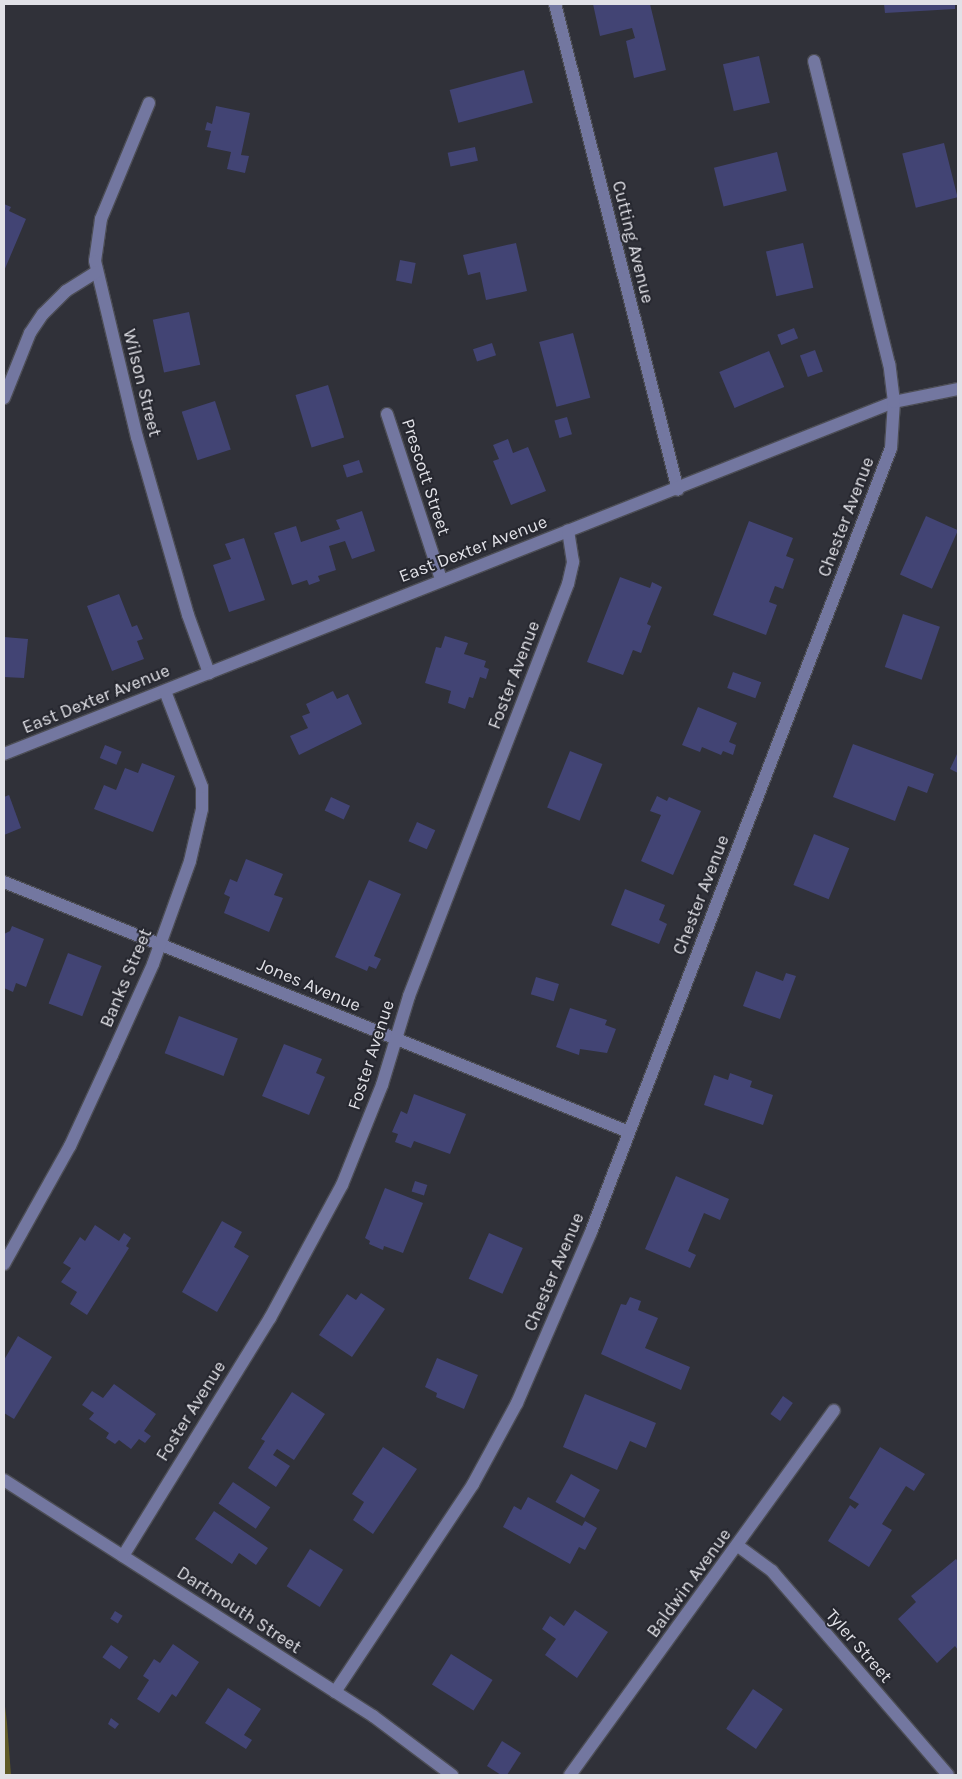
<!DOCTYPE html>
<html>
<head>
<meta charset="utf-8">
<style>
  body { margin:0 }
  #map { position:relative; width:962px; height:1779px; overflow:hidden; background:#303139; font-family:Karla,sans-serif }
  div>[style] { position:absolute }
  .green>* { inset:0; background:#5f5926 }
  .building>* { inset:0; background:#424474; transform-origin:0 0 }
  .roads { filter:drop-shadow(1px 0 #4c4d55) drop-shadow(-1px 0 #4c4d55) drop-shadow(0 1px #4c4d55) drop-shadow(0 -1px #4c4d55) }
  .minor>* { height:12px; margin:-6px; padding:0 6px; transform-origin:6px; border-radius:6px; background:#7377a0 }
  span { translate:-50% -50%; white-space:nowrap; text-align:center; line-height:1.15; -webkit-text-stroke:4px #26272f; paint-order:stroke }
  .street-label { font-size:18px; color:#e1e1e7 }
  .frame { position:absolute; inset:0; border:5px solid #e1e1e7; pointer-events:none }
</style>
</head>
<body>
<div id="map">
  <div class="green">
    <i style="clip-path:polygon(4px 1698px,7px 1723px,11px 1775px,4px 1775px)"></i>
  </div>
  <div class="building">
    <i style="clip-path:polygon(593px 4px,650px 4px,666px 70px,634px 78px,626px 41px,635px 38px,632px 28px,600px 36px)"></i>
    <i style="clip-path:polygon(884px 4px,955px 4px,955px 9px,885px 13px)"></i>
    <i style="left:759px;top:56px;width:48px;height:37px;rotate:77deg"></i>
    <i style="left:524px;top:70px;width:34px;height:77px;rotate:75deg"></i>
    <i style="clip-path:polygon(216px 106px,250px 113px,241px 155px,249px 156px,245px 173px,227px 169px,231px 152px,207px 147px,211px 131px,205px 130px,207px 122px,212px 124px)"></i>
    <i style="left:944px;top:143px;width:56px;height:43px;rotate:76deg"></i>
    <i style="left:475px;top:147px;width:14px;height:28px;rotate:78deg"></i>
    <i style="left:777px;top:152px;width:40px;height:65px;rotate:76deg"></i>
    <i style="clip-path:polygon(4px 204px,11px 207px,9px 211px,26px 219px,4px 271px)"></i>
    <i style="clip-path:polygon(516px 243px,527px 291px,486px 300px,480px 272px,468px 275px,463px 255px)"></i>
    <i style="left:803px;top:243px;width:46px;height:38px;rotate:77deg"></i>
    <i style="left:400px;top:260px;width:16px;height:21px;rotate:11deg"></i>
    <i style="left:189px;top:312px;width:54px;height:37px;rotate:78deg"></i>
    <i style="left:794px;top:328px;width:11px;height:18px;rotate:68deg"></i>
    <i style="left:573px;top:333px;width:67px;height:35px;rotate:75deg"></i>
    <i style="left:492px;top:343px;width:13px;height:20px;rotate:72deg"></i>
    <i style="left:815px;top:350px;width:23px;height:16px;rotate:70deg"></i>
    <i style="left:769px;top:351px;width:39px;height:54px;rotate:67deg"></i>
    <i style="left:328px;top:385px;width:55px;height:34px;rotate:73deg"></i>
    <i style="left:215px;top:401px;width:51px;height:35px;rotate:72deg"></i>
    <i style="left:567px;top:417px;width:18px;height:13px;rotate:74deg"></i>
    <i style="clip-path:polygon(508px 439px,513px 453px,528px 447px,546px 491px,511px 505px,493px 461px,499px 459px,493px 445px)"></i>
    <i style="left:359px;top:460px;width:13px;height:17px;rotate:72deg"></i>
    <i style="clip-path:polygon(362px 511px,375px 551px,352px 559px,345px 541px,329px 546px,336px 570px,318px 576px,320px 581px,309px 585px,307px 580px,292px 585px,274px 533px,296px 526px,301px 542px,340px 529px,336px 520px)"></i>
    <i style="left:926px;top:516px;width:35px;height:64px;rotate:24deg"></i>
    <i style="clip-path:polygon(749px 521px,793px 538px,786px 556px,794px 559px,783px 589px,775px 586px,769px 602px,777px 605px,766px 635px,713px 615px)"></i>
    <i style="clip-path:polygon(244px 538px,265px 600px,229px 612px,213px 565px,231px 559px,225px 544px)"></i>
    <i style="clip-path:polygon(620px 577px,650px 588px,652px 582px,662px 587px,647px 624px,651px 626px,641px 653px,633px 650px,623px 675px,587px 662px)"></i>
    <i style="clip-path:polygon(119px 594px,132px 627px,137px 625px,143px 639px,137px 641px,144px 659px,112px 671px,87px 606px)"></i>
    <i style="left:903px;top:614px;width:39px;height:56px;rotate:19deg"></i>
    <i style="clip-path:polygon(445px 636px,468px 643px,464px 654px,486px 661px,484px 667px,489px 669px,486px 679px,480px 677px,473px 698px,469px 697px,465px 709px,448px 703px,451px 691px,425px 683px,436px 647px,441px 648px)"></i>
    <i style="clip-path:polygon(4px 637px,28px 639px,24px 678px,4px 677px)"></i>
    <i style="left:733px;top:672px;width:30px;height:17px;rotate:20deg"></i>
    <i style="clip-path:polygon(333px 691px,337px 699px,348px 694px,362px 724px,299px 755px,290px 736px,308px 728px,302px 716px,310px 713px,306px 704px)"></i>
    <i style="clip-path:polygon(698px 707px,737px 723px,729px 742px,736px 745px,733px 755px,723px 751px,721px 755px,702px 747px,700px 752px,682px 745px)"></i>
    <i style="clip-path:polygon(853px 744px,934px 774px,927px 793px,908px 786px,895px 821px,833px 797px)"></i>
    <i style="left:105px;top:745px;width:18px;height:14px;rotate:22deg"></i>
    <i style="left:570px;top:751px;width:35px;height:61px;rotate:22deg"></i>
    <i style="clip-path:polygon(958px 752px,958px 773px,950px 769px)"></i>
    <i style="clip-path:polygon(142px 763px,175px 776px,153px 832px,94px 809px,104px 785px,116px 790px,125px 768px,138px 773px)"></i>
    <i style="clip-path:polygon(9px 795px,21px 828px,4px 835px,4px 797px)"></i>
    <i style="clip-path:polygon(657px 796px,667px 801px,669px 797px,701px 811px,673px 875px,641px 861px,661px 815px,650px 811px)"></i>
    <i style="left:331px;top:797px;width:21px;height:15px;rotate:25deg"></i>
    <i style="left:417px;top:822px;width:20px;height:21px;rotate:24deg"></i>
    <i style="left:814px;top:834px;width:38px;height:55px;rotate:22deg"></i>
    <i style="clip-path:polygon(246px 859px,283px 874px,274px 895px,283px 898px,269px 932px,224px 913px,230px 897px,224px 894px,230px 879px,237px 882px)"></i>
    <i style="clip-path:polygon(369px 880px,401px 894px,374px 956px,381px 959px,376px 969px,369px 966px,367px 971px,335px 957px)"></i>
    <i style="clip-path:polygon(625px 889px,665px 905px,659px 920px,667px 924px,659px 944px,611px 925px)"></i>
    <i style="clip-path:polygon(12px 926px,44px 939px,26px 987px,16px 983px,13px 992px,4px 988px,4px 934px,10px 931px)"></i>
    <i style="left:68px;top:953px;width:36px;height:54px;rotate:21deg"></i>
    <i style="clip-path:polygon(756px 971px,783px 981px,786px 973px,796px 976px,780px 1019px,743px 1006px)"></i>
    <i style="left:536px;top:977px;width:24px;height:18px;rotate:17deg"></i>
    <i style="clip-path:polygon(570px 1008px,607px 1020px,605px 1025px,616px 1029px,607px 1053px,580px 1049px,579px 1055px,556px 1047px)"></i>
    <i style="left:179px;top:1016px;width:63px;height:40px;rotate:21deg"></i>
    <i style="clip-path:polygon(284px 1044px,322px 1059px,316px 1073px,325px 1077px,309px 1115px,262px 1096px)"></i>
    <i style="clip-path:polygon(730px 1073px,752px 1081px,750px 1087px,773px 1095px,763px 1125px,704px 1105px,714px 1075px,728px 1080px)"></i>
    <i style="clip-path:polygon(414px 1094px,466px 1114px,450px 1154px,414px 1141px,411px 1148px,395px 1142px,398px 1134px,392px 1132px,401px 1111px,407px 1114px)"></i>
    <i style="clip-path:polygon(676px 1176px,729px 1199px,720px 1220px,704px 1213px,688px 1251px,696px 1255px,690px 1268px,645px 1249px)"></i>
    <i style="left:415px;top:1181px;width:13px;height:11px;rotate:18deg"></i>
    <i style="clip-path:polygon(385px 1188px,423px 1203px,403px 1253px,384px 1246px,383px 1250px,369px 1244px,370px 1241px,365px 1238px)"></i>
    <i style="clip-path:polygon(222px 1221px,242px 1232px,234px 1247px,249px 1256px,217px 1312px,182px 1292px)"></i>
    <i style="clip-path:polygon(95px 1225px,119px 1241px,124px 1233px,131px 1238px,126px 1246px,129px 1248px,87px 1315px,70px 1304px,77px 1292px,61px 1282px,71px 1268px,63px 1263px,80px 1237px,85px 1241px)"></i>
    <i style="left:489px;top:1233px;width:37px;height:50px;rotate:24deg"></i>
    <i style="clip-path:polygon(361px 1293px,385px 1309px,352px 1357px,319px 1335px,347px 1294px,356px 1300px)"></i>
    <i style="clip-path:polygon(630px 1297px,641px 1301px,638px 1310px,658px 1318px,645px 1348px,690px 1367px,681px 1390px,601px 1354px,621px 1304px,626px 1305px)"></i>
    <i style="clip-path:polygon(18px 1336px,52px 1357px,14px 1419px,4px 1413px,4px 1360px)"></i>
    <i style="clip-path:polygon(437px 1358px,478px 1375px,464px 1409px,436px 1397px,437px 1393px,425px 1387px)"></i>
    <i style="clip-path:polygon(114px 1384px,156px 1414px,144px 1431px,151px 1436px,145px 1443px,139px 1439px,131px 1449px,119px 1440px,115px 1444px,106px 1438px,109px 1433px,89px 1419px,94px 1413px,82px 1405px,92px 1391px,103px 1398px)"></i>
    <i style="clip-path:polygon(292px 1392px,325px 1414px,294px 1460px,277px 1449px,273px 1455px,290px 1466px,276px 1487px,248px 1468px,265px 1441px,261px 1439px)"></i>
    <i style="clip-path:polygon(585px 1394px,656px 1423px,646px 1448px,630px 1441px,617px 1470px,563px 1447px)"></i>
    <i style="left:783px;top:1396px;width:12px;height:22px;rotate:35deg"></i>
    <i style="clip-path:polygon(383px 1447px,417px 1469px,373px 1534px,353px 1520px,364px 1502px,352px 1494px)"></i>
    <i style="clip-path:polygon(880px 1447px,925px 1474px,914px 1491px,906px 1486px,882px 1524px,892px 1530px,869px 1567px,828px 1541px,850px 1505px,855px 1509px,859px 1504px,849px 1498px)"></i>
    <i style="left:571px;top:1474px;width:33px;height:32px;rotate:29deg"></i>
    <i style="left:233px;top:1482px;width:45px;height:26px;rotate:34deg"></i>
    <i style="clip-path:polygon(528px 1497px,582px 1526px,585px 1521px,597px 1528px,585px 1550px,579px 1547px,570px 1564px,503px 1527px,514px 1506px,521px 1510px)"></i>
    <i style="clip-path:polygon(214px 1511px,268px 1548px,256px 1565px,239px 1553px,232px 1564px,195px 1539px)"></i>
    <i style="left:310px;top:1549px;width:39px;height:44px;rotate:32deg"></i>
    <i style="clip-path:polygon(956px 1559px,958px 1562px,958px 1650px,955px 1646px,937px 1663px,898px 1619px,916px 1602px,911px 1596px)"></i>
    <i style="clip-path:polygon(575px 1610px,608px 1632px,577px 1678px,545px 1655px,556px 1639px,542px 1629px,550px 1616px,564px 1626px)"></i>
    <i style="left:115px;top:1611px;width:9px;height:9px;rotate:32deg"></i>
    <i style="clip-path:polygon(173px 1644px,199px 1662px,176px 1697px,172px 1694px,159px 1713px,137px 1699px,149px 1680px,143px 1676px,154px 1659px,160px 1663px)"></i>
    <i style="left:111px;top:1645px;width:21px;height:15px;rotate:35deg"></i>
    <i style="left:451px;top:1654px;width:49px;height:36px;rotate:32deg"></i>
    <i style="clip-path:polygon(228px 1688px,261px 1709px,244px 1735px,252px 1740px,246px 1749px,205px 1723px)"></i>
    <i style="left:753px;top:1689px;width:36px;height:48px;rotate:34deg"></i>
    <i style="clip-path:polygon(111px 1718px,119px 1724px,115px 1729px,108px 1724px)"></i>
    <i style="clip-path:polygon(502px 1741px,521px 1753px,507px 1775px,501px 1775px,487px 1766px)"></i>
  </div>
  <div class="roads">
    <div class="minor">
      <i style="left:555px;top:4px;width:501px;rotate:75.8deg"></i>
      <i style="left:149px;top:103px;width:126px;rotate:112.5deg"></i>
      <i style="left:101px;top:219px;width:42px;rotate:98.1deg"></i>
      <i style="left:95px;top:261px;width:181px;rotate:76.6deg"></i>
      <i style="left:137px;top:437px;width:185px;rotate:74deg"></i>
      <i style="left:188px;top:615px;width:62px;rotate:70.1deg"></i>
      <i style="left:4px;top:398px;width:70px;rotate:-68.2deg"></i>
      <i style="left:30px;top:333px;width:23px;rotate:-56deg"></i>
      <i style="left:43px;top:314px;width:33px;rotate:-45deg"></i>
      <i style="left:66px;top:291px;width:36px;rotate:-32deg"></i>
      <i style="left:387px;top:414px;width:174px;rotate:71.9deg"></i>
      <i style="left:4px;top:754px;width:957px;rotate:-21.58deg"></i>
      <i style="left:894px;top:402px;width:65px;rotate:-11.5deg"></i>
      <i style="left:4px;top:882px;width:673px;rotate:21.8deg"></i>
      <i style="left:4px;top:1264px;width:135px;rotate:-60.8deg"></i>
      <i style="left:70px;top:1146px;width:100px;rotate:-65.2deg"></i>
      <i style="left:112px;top:1055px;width:100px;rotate:-65.7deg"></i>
      <i style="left:153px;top:964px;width:109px;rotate:-70.2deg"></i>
      <i style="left:190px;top:861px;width:53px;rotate:-77deg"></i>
      <i style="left:202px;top:809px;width:22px;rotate:-90deg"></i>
      <i style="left:202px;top:787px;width:103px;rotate:-111.1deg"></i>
      <i style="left:4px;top:1480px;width:438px;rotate:32.6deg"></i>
      <i style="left:373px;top:1716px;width:99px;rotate:36.8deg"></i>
      <i style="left:738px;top:1546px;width:42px;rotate:36.3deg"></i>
      <i style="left:772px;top:1571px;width:269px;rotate:49.2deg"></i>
      <i style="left:123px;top:1556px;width:280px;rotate:-58.3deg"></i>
      <i style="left:270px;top:1318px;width:151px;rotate:-61.6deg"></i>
      <i style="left:342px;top:1185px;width:108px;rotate:-68.2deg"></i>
      <i style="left:382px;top:1085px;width:93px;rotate:-73.1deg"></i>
      <i style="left:409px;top:996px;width:442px;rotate:-68.9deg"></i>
      <i style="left:568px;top:584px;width:23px;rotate:-77deg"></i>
      <i style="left:573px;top:562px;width:32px;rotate:-99deg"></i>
      <i style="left:335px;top:1692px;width:250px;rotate:-56.4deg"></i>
      <i style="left:473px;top:1484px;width:92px;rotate:-61.5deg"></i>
      <i style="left:517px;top:1403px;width:186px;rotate:-66.6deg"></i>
      <i style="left:591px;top:1232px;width:839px;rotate:-69.06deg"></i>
      <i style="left:891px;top:448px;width:46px;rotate:-86.3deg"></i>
      <i style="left:894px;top:402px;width:38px;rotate:-97deg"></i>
      <i style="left:889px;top:364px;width:312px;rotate:-103.9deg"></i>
      <i style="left:570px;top:1775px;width:450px;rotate:-54.1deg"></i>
    </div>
  </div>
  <div class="street-label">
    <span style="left:633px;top:242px;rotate:76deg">Cutting Avenue</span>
    <span style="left:142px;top:383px;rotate:76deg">Wilson Street</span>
    <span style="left:426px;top:477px;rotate:72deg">Prescott Street</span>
    <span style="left:846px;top:517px;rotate:-69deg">Chester Avenue</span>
    <span style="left:473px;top:549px;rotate:-21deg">East Dexter Avenue</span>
    <span style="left:514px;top:675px;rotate:-69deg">Foster Avenue</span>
    <span style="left:96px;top:699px;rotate:-22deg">East Dexter Avenue</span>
    <span style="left:701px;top:895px;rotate:-69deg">Chester Avenue</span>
    <span style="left:126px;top:978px;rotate:-67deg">Banks Street</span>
    <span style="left:309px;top:985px;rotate:23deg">Jones Avenue</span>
    <span style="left:371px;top:1055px;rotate:-72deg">Foster Avenue</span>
    <span style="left:554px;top:1272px;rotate:-67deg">Chester Avenue</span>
    <span style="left:191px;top:1411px;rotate:-58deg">Foster Avenue</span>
    <span style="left:689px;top:1583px;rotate:-54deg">Baldwin Avenue</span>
    <span style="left:239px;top:1610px;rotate:33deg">Dartmouth Street</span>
    <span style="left:859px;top:1646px;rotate:49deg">Tyler Street</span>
  </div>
  <div class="frame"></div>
</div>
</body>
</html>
